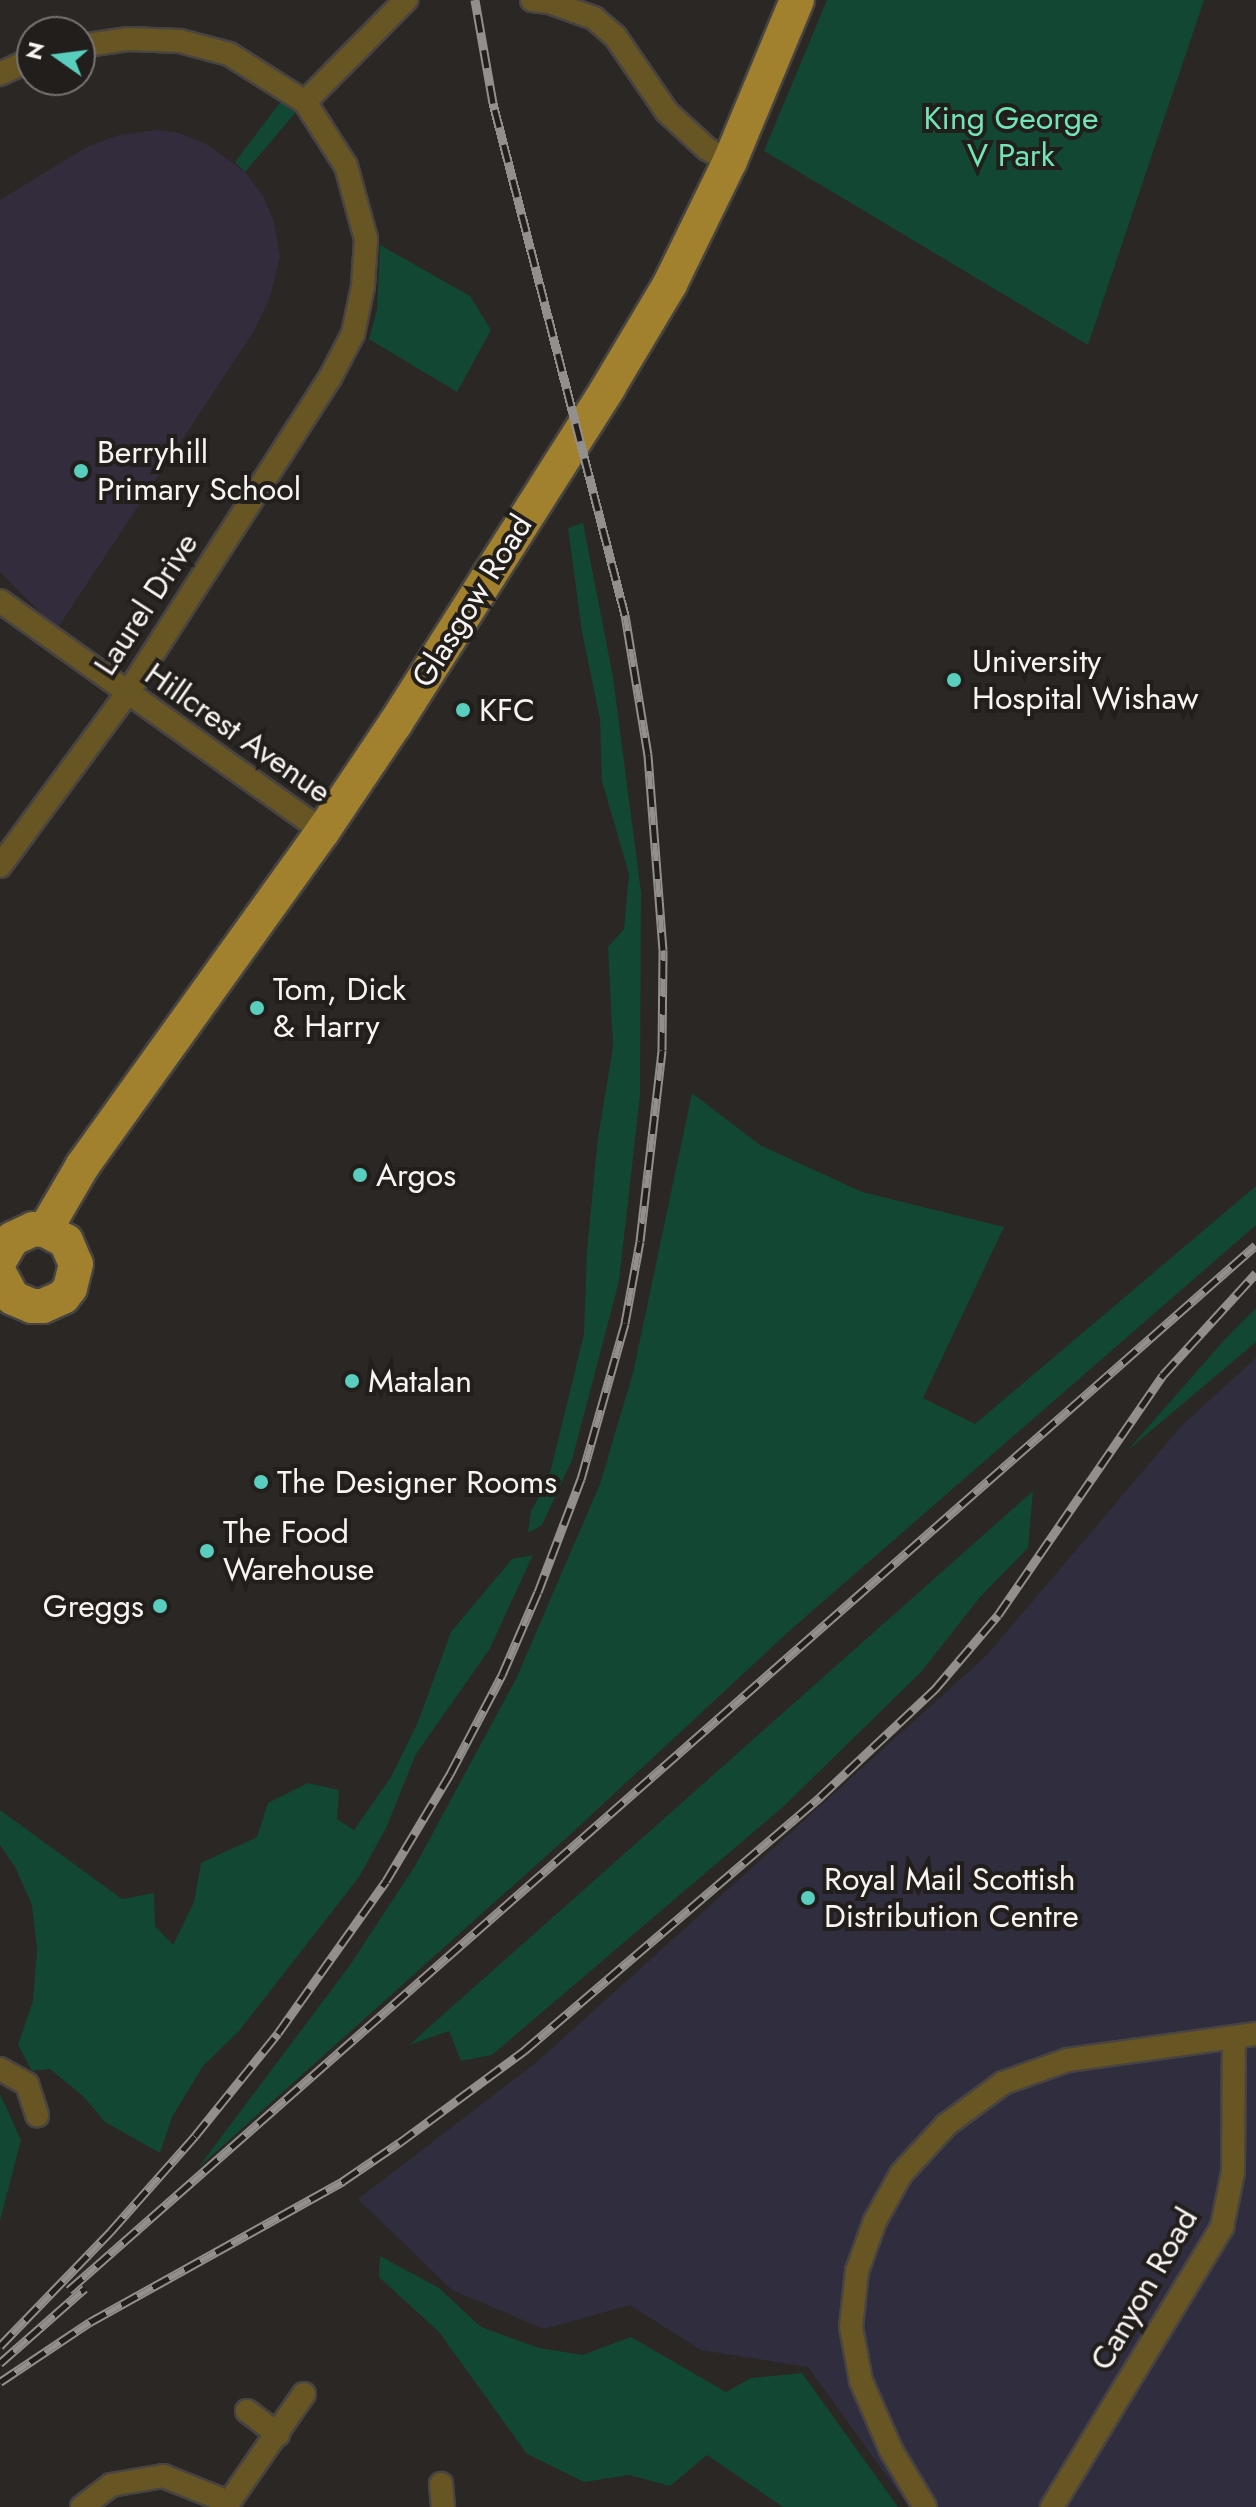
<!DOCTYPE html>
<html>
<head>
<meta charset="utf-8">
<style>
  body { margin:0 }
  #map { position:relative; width:1256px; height:2507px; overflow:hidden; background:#2b2724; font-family:Jost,sans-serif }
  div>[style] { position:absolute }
  .industrial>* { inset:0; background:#2f2d3e }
  .education>* { inset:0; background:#322c3d }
  .green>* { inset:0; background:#114733 }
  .roads { filter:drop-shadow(2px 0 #484441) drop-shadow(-2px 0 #484441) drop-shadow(0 2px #484441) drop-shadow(0 -2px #484441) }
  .street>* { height:22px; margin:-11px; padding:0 11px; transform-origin:11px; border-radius:11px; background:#685524 }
  .primary>* { height:34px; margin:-17px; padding:0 17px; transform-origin:17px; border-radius:17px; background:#a1812e }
  .rail>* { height:9px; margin-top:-4.5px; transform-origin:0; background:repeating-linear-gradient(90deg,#221e1b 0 18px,#928f8c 0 36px); box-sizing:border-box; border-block:2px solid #928f8c }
  .dots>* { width:22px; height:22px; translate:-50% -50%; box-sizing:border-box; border:4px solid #221e1b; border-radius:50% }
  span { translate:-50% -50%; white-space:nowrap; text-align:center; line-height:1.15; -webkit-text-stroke:8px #221e1b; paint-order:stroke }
  .park-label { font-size:32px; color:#71e5b5 }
  .poi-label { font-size:32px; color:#f7f4f2 }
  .left { translate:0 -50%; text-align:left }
  .right { translate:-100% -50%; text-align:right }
  .street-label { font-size:32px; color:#f7f4f2 }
  .north { position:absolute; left:16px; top:16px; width:80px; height:80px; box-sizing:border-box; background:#221e1b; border:2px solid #777471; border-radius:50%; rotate:284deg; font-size:22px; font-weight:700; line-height:32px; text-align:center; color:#f7f4f2 }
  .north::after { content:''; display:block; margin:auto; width:28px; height:36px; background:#59cebe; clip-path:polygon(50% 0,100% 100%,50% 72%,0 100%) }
</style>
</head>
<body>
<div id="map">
  <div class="industrial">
    <i style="clip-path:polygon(1256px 1358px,1256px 2507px,909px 2507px,808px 2367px,701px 2350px,630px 2305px,544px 2329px,452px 2290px,358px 2199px,538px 2061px,987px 1655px,1182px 1425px)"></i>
  </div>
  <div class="education">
    <i style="clip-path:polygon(158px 130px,179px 133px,206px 144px,245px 172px,263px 196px,274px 222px,280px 257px,270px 297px,254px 331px,57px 629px,0 572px,0 200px,85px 148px,119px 135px)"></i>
  </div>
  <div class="green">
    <i style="clip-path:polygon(827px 0,1204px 0,1088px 345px,764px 151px)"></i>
    <i style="clip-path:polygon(282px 100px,296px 112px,245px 172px,235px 162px)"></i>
    <i style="clip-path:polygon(380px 245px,470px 296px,491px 330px,457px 392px,369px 339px,377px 310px)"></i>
    <i style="clip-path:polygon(583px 523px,613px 677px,641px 892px,640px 1095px,619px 1281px,572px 1460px,542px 1525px,528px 1533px,531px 1511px,548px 1481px,584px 1334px,587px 1250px,598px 1138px,613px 1047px,608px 947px,624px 929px,629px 874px,602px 781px,600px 719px,582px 632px,568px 528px)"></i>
    <i style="clip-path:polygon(692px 1093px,760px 1145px,862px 1192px,1004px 1227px,923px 1398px,975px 1424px,1256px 1186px,1256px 1225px,787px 1633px,574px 1831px,198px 2168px,350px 1965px,415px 1866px,516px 1679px,600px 1484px,633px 1373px)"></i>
    <i style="clip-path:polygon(1256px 1308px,1256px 1342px,1127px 1451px,1226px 1338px)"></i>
    <i style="clip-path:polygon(1033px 1491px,1028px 1548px,980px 1597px,921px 1672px,784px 1806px,492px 2055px,461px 2061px,449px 2031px,409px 2045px)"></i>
    <i style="clip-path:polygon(533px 1555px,489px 1650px,416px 1754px,386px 1828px,359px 1877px,239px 2031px,203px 2066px,172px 2117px,160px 2153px,105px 2122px,84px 2097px,50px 2069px,32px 2071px,18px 2045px,33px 2001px,37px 1949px,32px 1905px,15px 1867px,0 1845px,0 1810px,122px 1899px,154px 1893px,155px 1926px,173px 1945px,194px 1902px,201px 1863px,257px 1837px,268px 1803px,308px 1783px,339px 1790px,337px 1819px,354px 1830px,391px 1777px,418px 1722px,451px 1632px,512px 1559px)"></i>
    <i style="clip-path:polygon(0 2094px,21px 2140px,0 2221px)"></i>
    <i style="clip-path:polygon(380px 2256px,439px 2288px,481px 2327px,539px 2348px,583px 2355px,631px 2337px,726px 2392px,751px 2378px,802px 2373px,898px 2507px,783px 2507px,707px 2455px,670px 2486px,629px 2475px,584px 2482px,527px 2454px,439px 2332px,379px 2277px)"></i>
  </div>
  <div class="roads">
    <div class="street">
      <i style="left:532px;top:0;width:17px;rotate:7deg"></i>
      <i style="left:549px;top:2px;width:48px;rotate:19.6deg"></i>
      <i style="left:594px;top:18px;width:28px;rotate:41deg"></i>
      <i style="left:615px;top:36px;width:92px;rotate:55.6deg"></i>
      <i style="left:667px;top:112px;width:54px;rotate:42.8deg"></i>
      <i style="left:707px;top:149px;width:26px;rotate:28deg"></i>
      <i style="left:0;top:74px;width:35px;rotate:-25deg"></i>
      <i style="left:305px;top:102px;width:144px;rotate:-45.3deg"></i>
      <i style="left:0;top:601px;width:397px;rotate:35.5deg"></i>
      <i style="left:0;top:866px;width:214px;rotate:-53.6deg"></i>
      <i style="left:127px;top:694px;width:376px;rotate:-57.3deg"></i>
      <i style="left:330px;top:378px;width:50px;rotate:-62.4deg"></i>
      <i style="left:353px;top:334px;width:49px;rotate:-78.2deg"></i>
      <i style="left:363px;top:286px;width:47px;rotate:-86.3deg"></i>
      <i style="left:366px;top:239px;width:76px;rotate:-105.3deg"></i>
      <i style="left:346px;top:166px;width:76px;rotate:-122.6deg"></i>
      <i style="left:305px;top:102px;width:90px;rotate:-147.7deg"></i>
      <i style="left:229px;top:54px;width:51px;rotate:-165.1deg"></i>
      <i style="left:180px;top:41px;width:52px;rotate:-177.8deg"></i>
      <i style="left:128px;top:39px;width:49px;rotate:171.7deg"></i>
      <i style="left:0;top:2069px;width:31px;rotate:29deg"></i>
      <i style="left:27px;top:2084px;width:33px;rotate:72deg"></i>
      <i style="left:247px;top:2411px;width:39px;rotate:37deg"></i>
      <i style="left:441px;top:2484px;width:23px;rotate:85deg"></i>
      <i style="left:227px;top:2505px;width:135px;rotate:-55.3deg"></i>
      <i style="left:82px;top:2507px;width:36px;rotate:-37deg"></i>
      <i style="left:111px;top:2485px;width:53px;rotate:-9.8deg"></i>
      <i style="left:163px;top:2476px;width:59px;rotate:21.8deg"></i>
      <i style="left:218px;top:2498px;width:13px;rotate:42deg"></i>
      <i style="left:925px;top:2507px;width:66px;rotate:-120.8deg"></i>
      <i style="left:891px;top:2450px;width:75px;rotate:-113.5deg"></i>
      <i style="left:861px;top:2381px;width:55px;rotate:-100.5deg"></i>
      <i style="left:851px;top:2327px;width:56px;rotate:-83.9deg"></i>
      <i style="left:857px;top:2271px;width:53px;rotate:-70.2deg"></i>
      <i style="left:875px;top:2221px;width:54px;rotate:-61deg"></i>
      <i style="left:901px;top:2174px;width:67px;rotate:-47.4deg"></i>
      <i style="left:946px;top:2125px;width:71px;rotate:-36.4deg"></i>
      <i style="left:1003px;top:2083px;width:69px;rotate:-19.5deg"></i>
      <i style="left:1068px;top:2060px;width:190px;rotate:-7.9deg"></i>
      <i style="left:1052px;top:2507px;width:328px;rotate:-58.7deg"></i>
      <i style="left:1222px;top:2227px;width:56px;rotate:-78.7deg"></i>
      <i style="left:1233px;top:2172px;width:135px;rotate:-89.6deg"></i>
    </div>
    <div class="primary">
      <i style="left:45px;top:1230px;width:75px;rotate:-59.7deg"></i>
      <i style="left:83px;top:1165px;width:411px;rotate:-54.3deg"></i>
      <i style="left:323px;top:831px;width:129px;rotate:-56.1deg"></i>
      <i style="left:395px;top:724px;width:398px;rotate:-57.6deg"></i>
      <i style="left:608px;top:388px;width:121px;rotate:-59.2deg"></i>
      <i style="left:670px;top:284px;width:137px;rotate:-64deg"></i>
      <i style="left:730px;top:161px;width:174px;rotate:-67.4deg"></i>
      <i style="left:0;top:1260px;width:24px;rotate:-60deg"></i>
      <i style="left:12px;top:1239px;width:23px;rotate:-25deg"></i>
      <i style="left:33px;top:1229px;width:12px;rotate:5deg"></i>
      <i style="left:45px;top:1230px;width:24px;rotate:28deg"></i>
      <i style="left:66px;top:1241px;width:25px;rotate:67deg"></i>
      <i style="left:76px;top:1264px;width:25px;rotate:104deg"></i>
      <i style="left:70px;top:1288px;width:11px;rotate:128deg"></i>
      <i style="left:63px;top:1297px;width:22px;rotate:156deg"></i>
      <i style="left:43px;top:1306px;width:11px;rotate:180deg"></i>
      <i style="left:32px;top:1306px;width:21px;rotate:-157deg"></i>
      <i style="left:13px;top:1298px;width:26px;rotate:-119deg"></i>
    </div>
  </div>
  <div class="rail">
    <i style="left:69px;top:2290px;width:1581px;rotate:-41.36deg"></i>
    <i style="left:0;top:2346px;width:160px;rotate:-46deg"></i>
    <i style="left:111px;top:2231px;width:127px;rotate:-48.5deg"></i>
    <i style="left:195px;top:2136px;width:132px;rotate:-51.1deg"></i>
    <i style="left:278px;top:2033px;width:186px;rotate:-54.6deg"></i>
    <i style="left:386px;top:1881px;width:125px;rotate:-59.1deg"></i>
    <i style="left:450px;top:1774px;width:112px;rotate:-62.3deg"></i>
    <i style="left:502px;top:1675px;width:90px;rotate:-66.6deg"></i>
    <i style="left:538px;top:1592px;width:121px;rotate:-69.2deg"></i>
    <i style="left:581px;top:1479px;width:162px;rotate:-74.2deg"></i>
    <i style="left:625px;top:1323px;width:83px;rotate:-79.6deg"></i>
    <i style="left:640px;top:1241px;width:192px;rotate:-83.4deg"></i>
    <i style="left:662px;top:1050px;width:100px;rotate:-89.4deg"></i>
    <i style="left:663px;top:950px;width:196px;rotate:-94.4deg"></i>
    <i style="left:648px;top:755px;width:142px;rotate:-99.3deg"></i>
    <i style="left:625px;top:615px;width:529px;rotate:-104.46deg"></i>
    <i style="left:493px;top:103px;width:105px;rotate:-99.9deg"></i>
    <i style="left:0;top:2363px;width:113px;rotate:-41.4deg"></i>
    <i style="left:0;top:2382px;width:108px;rotate:-33.7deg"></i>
    <i style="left:90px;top:2322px;width:290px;rotate:-29.1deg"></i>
    <i style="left:343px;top:2181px;width:68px;rotate:-34.2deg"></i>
    <i style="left:399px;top:2143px;width:157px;rotate:-36.4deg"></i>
    <i style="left:525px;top:2050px;width:389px;rotate:-40.6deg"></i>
    <i style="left:820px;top:1797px;width:158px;rotate:-43.2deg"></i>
    <i style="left:935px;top:1689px;width:97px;rotate:-49.6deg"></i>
    <i style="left:998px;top:1615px;width:291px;rotate:-55.5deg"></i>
    <i style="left:1163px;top:1375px;width:138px;rotate:-47.6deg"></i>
  </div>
  <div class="dots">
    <i style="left:81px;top:471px;background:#59cebe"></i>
    <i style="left:954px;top:680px;background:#59cebe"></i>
    <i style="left:463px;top:710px;background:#59cebe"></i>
    <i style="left:257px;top:1008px;background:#59cebe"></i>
    <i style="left:360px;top:1175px;background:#59cebe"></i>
    <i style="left:352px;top:1381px;background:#59cebe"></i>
    <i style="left:261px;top:1482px;background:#59cebe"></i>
    <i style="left:207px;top:1551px;background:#59cebe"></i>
    <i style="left:160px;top:1606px;background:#59cebe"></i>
    <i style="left:808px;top:1898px;background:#59cebe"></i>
  </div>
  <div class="park-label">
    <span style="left:1011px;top:137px">King George<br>V Park</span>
  </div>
  <div class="poi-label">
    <span class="left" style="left:97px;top:471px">Berryhill<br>Primary School</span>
    <span class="left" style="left:972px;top:680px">University<br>Hospital Wishaw</span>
    <span class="left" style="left:479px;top:710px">KFC</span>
    <span class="left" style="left:273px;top:1008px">Tom, Dick<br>&amp; Harry</span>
    <span class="left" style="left:376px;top:1175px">Argos</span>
    <span class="left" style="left:368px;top:1381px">Matalan</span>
    <span class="left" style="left:277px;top:1482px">The Designer Rooms</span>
    <span class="left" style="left:223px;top:1551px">The Food<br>Warehouse</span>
    <span class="right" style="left:144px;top:1606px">Greggs</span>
    <span class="left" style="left:824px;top:1898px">Royal Mail Scottish<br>Distribution Centre</span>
  </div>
  <div class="street-label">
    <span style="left:472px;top:601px;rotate:-58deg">Glasgow Road</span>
    <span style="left:146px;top:604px;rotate:-57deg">Laurel Drive</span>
    <span style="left:238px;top:733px;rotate:35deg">Hillcrest Avenue</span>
    <span style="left:1144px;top:2289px;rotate:-60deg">Canyon Road</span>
  </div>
  <div class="north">N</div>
</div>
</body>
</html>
